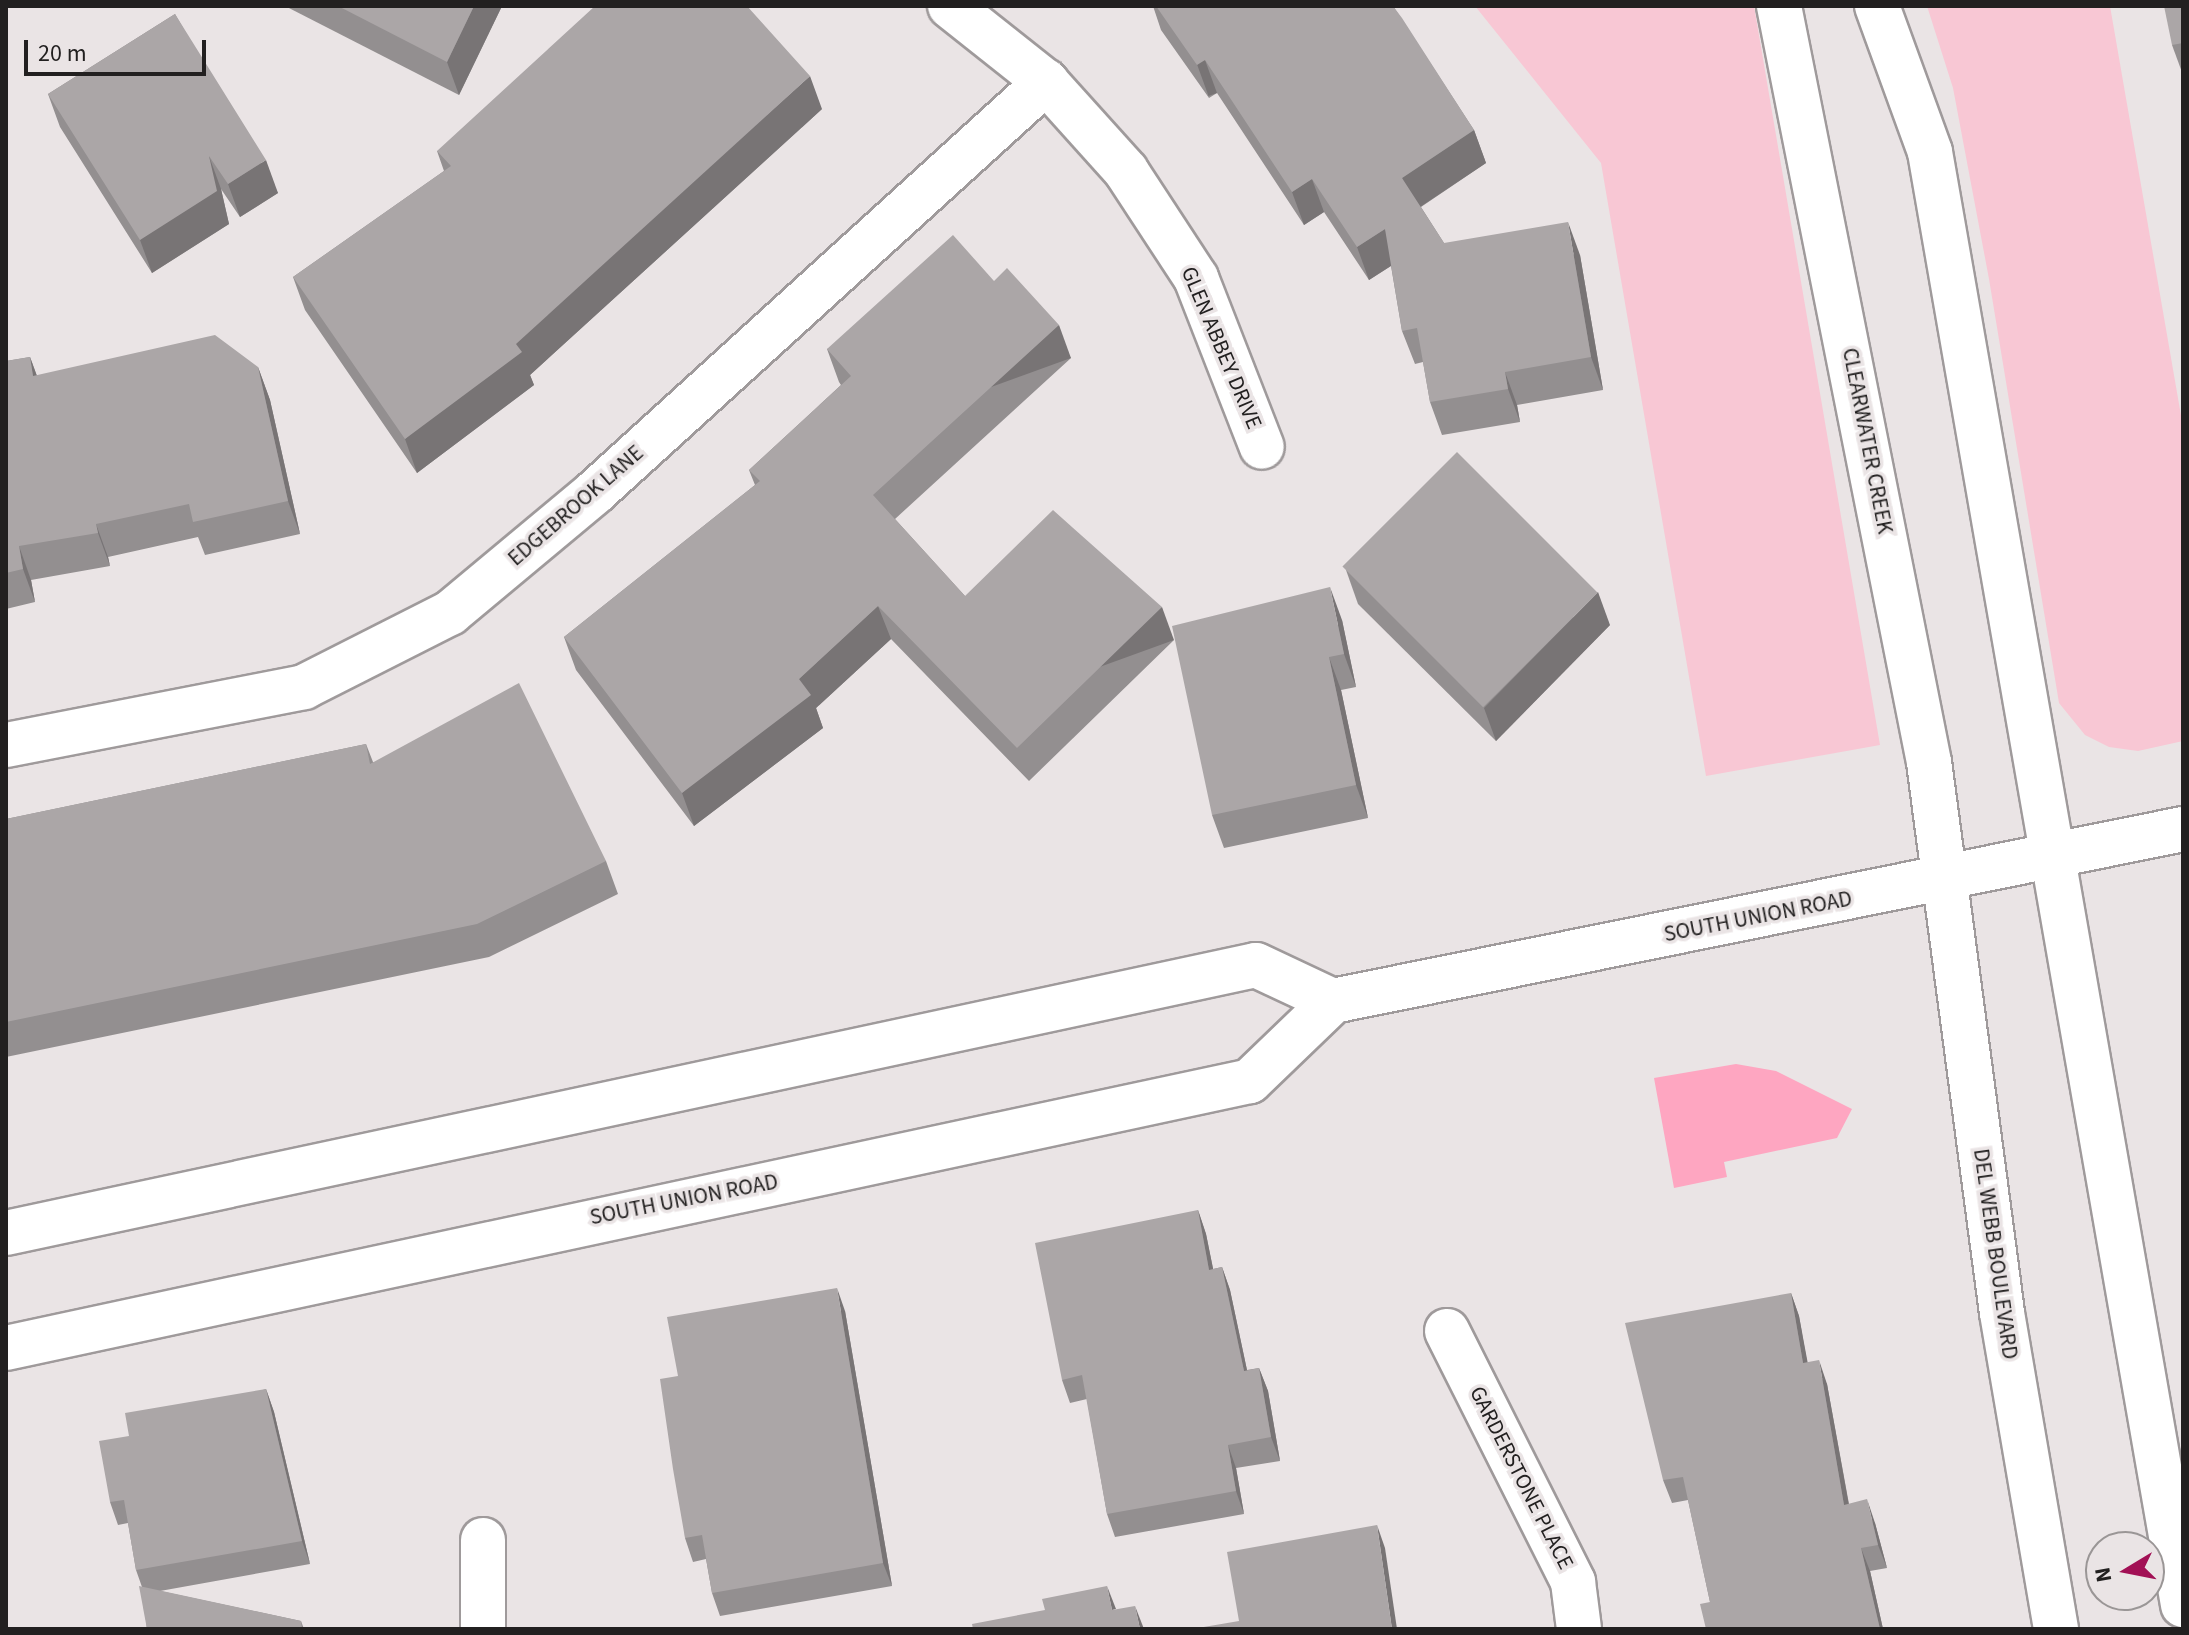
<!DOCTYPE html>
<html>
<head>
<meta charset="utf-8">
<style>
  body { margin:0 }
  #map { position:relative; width:2189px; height:1635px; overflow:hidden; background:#eae4e5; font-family:"Source Sans 3",sans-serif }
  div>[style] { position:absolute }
  .green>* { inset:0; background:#f8c7d4 }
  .water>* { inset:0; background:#fea6c1 }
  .roads { filter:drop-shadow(2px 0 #9f9a9b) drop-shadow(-2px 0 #9f9a9b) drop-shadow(0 2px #9f9a9b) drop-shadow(0 -2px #9f9a9b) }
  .street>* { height:44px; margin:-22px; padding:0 22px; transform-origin:22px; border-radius:22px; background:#fff }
  .secondary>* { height:44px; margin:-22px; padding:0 22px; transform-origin:22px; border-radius:22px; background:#fff }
  .wall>* { inset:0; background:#938f90 }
  .shaded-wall>* { inset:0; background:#787475; transform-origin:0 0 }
  .building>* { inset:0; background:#aba6a7; transform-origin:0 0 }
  span { translate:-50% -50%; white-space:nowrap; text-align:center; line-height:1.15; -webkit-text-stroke:7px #eae4e5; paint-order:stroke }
  .street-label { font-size:22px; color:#222020 }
  .frame { position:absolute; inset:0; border:8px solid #222020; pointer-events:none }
  .north { position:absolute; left:2085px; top:1531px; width:80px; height:80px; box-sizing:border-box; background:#eae4e5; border:2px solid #9a9696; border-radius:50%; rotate:260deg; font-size:22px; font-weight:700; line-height:32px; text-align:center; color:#222020 }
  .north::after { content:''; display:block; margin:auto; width:28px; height:36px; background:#a21055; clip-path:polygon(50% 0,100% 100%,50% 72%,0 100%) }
  .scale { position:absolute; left:24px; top:40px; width:182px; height:36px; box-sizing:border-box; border:4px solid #222020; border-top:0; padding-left:10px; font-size:24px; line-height:28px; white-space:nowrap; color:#222020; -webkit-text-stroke:6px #eae4e5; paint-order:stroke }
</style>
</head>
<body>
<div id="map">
  <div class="green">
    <i style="clip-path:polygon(1475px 6px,1754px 6px,1880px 745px,1706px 776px,1601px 163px)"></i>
    <i style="clip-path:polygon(1927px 6px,2110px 6px,2183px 427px,2183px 741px,2138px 751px,2109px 747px,2085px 735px,2059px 703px,1989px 279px,1953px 88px)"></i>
  </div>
  <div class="water">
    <i style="clip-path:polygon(1736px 1064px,1776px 1071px,1852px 1109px,1837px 1138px,1724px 1162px,1727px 1177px,1674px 1188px,1654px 1078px)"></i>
  </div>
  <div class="roads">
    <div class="street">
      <i style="left:950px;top:6px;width:122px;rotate:38.4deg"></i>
      <i style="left:1046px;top:82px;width:120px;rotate:48deg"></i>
      <i style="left:1126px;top:171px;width:128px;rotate:56.8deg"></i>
      <i style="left:1196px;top:278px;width:181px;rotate:68.7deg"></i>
      <i style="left:1779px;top:6px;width:771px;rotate:78.78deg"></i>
      <i style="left:1929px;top:762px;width:556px;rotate:82.45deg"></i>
      <i style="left:2002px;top:1313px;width:321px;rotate:80.3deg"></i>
      <i style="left:1877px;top:6px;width:155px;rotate:70deg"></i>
      <i style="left:1930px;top:152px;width:1475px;rotate:80.12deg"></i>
      <i style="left:6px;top:745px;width:304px;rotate:-11deg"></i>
      <i style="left:304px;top:687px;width:164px;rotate:-26.9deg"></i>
      <i style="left:450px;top:613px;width:189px;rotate:-39.8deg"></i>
      <i style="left:595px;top:492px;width:610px;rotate:-42.27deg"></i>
      <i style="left:1447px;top:1331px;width:281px;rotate:63.3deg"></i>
      <i style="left:1573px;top:1582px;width:47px;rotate:82.7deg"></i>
      <i style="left:483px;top:1540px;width:89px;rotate:90deg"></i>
    </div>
    <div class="secondary">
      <i style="left:6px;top:1233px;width:1278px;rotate:-12.1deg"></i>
      <i style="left:1256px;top:965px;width:85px;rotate:25.1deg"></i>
      <i style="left:6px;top:1348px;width:1272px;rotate:-12.11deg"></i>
      <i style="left:1250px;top:1081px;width:115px;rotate:-43.9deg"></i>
      <i style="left:1333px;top:1001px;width:867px;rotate:-11.44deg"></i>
    </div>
  </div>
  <div class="wall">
    <i style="clip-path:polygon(285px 6px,502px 6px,459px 95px)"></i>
    <i style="clip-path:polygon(1153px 6px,1393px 6px,1474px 130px,1486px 163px,1421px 207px,1444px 243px,1580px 255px,1603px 390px,1517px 405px,1520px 422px,1442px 435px,1430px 402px,1423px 362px,1415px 364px,1402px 331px,1391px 266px,1369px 280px,1324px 212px,1304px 225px,1217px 93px,1209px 98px,1161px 30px)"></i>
    <i style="clip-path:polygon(2183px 6px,2183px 75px,2172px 45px)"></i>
    <i style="clip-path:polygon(175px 14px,278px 193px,240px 217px,221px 189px,229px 224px,152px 273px,60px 127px,48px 94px)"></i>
    <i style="clip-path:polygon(822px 109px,530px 375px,534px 385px,417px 473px,305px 310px,293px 277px,444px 171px,437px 151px)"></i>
    <i style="clip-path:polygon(994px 281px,1071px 358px,895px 519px,965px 596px,1174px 640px,1029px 781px,891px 639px,816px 708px,823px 728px,694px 826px,576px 670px,564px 637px,755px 485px,749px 470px,841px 385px,839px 382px,827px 349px)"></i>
    <i style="clip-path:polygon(30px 357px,37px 376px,258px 367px,270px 400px,300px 534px,205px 555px,198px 537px,108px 557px,110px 566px,31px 580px,35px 602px,6px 609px,6px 361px)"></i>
    <i style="clip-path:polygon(1346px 570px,1610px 625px,1496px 741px,1358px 604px)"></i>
    <i style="clip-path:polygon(1342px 620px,1356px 687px,1341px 690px,1368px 818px,1224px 848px,1212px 815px)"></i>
    <i style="clip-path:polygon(366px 744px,373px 762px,606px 861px,618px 894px,489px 957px,6px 1057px,6px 819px)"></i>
    <i style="clip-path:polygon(1198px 1210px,1206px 1234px,1213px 1269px,1222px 1267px,1230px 1290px,1247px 1370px,1259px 1368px,1268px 1391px,1280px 1461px,1236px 1468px,1244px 1514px,1115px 1537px,1107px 1514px,1087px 1399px,1070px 1403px,1062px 1380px)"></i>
    <i style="clip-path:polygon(1791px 1293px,1799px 1316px,1807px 1362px,1827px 1384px,1849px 1504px,1875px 1523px,1887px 1568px,1870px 1571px,1883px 1629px,1706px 1629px,1710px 1602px,1688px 1500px,1672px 1503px,1663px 1480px)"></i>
    <i style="clip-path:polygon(845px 1311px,892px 1586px,720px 1616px,712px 1593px,706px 1559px,693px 1562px,685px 1538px,678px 1376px)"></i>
    <i style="clip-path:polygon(266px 1389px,274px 1412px,310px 1564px,160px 1591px,301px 1621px,304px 1629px,147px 1629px,142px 1587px,136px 1570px,128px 1523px,118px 1525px,110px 1502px,129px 1436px)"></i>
  </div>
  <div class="shaded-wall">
    <i style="clip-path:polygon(474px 6px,502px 6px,459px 95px,447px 62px)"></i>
    <i style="left:1205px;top:60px;width:35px;height:9px;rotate:70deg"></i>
    <i style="clip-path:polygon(810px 76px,822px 109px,530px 375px,534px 385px,417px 473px,405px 439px)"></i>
    <i style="clip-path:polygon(1474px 130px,1486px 163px,1414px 211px,1402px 178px)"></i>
    <i style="clip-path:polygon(209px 156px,221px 189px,229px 224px,152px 273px,140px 240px)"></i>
    <i style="clip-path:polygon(266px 160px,278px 193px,240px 217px,228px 184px)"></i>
    <i style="clip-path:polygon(1312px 179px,1324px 212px,1304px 225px,1292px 192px)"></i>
    <i style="clip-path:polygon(1568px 222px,1580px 255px,1603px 390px,1591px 357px)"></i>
    <i style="clip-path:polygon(1385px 229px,1397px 262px,1369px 280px,1357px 247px)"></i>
    <i style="left:1059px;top:325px;width:35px;height:252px;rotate:70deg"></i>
    <i style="clip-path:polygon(30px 357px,42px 390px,33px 376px)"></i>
    <i style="clip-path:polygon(258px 367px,270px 400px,300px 534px,288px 501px)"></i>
    <i style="clip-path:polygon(1505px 372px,1517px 405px,1520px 422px,1508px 389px)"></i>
    <i style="clip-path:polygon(96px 524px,108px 557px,110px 566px,98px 533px)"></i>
    <i style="clip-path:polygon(19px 546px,31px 580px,35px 602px,23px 569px)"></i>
    <i style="clip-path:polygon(1330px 587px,1342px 620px,1356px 687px,1344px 654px)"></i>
    <i style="clip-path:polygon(1598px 592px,1610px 625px,1496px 741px,1484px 708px)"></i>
    <i style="clip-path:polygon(878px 606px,891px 639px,816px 708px,823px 728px,694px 826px,682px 793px,799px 679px)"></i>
    <i style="left:1162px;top:607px;width:35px;height:202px;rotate:70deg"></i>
    <i style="clip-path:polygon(1329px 657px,1341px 690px,1368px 818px,1356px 785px)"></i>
    <i style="clip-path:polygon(1198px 1210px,1206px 1234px,1218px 1293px,1209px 1270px)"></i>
    <i style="clip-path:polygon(1222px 1267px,1230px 1290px,1252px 1394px,1244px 1371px)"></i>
    <i style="clip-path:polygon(837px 1288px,845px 1311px,892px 1586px,883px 1563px)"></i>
    <i style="clip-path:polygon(1791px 1293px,1799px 1316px,1812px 1386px,1803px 1363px)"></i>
    <i style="clip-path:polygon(1819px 1360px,1827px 1384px,1853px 1528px,1844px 1505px)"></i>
    <i style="clip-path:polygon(1259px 1368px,1268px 1391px,1280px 1461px,1271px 1437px)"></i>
    <i style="clip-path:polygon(266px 1389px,274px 1412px,310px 1564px,302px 1541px)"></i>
    <i style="clip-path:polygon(1228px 1445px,1236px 1468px,1244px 1514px,1236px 1491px)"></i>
    <i style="clip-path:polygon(1867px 1499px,1875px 1523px,1887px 1568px,1878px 1545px)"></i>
    <i style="clip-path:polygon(1377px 1525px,1385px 1548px,1397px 1629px,1392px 1629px)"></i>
    <i style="clip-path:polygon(1861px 1548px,1870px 1571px,1883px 1629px,1880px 1629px)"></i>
    <i style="clip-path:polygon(1107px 1586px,1116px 1609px,1112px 1610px)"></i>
    <i style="clip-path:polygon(1135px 1606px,1144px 1629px,1140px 1629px)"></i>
  </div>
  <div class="building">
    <i style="clip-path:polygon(338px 6px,474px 6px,447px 62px)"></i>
    <i style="clip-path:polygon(595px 6px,747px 6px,810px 76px,516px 344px,522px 352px,405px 439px,293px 277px,451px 166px,437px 151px)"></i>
    <i style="clip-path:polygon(1156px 6px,1393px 6px,1402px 18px,1474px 130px,1402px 178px,1444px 243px,1568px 222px,1591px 357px,1505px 372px,1508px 389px,1430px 402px,1417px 328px,1402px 331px,1385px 229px,1357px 247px,1312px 179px,1292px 192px,1205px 60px,1197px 65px)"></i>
    <i style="clip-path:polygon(2164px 6px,2183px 6px,2183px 43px,2172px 45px)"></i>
    <i style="clip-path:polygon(175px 14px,266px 160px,228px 184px,209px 156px,217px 191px,140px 240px,48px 94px)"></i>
    <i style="clip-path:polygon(953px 235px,994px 281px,1007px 268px,1059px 325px,873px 495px,965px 596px,1053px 510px,1162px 607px,1017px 748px,878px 606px,799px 679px,811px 695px,682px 793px,564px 637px,760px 481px,749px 470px,851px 376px,827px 349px)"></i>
    <i style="clip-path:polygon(215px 335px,258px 367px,288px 501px,193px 522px,189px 504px,96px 524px,98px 533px,19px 546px,23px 569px,6px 573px,6px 361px,30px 357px,33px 376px)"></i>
    <i style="left:1457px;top:452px;width:199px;height:162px;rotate:45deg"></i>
    <i style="clip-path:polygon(1330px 587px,1344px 654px,1329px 657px,1356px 785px,1212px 815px,1172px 626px)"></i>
    <i style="clip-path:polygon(519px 683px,606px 861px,477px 924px,6px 1022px,6px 819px,366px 744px,370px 764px)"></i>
    <i style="clip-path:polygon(1198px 1210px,1209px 1270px,1222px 1267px,1244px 1371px,1259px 1368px,1271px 1437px,1228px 1445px,1236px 1491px,1107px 1514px,1082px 1375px,1062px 1380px,1035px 1243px)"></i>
    <i style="clip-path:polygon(837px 1288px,883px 1563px,712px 1593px,702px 1535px,685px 1538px,673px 1469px,660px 1379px,678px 1376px,667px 1317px)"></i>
    <i style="clip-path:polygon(1791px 1293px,1803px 1363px,1819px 1360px,1844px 1505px,1867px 1499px,1878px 1545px,1861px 1548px,1880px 1629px,1706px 1629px,1700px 1604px,1710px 1602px,1683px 1477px,1663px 1480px,1625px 1323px)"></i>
    <i style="clip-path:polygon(266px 1389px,302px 1541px,136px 1570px,124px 1500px,110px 1502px,99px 1441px,129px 1436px,125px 1413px)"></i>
    <i style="clip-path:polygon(1377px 1525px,1392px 1629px,1192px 1629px,1239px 1621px,1227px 1552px)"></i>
    <i style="clip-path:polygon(139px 1586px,301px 1621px,302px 1629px,147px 1629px)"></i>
    <i style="clip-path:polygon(1107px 1586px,1112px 1610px,1135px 1606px,1140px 1629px,973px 1629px,972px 1624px,1045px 1610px,1042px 1599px)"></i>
  </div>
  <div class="street-label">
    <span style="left:1221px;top:348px;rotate:67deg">GLEN ABBEY DRIVE</span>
    <span style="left:1867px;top:441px;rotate:79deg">CLEARWATER CREEK</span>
    <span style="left:576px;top:506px;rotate:-41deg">EDGEBROOK LANE</span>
    <span style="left:1758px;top:917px;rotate:-11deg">SOUTH UNION ROAD</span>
    <span style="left:684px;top:1200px;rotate:-11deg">SOUTH UNION ROAD</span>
    <span style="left:1995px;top:1254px;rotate:82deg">DEL WEBB BOULEVARD</span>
    <span style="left:1521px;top:1478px;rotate:63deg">GARDERSTONE PLACE</span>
  </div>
  <div class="frame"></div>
  <div class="north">N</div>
  <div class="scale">20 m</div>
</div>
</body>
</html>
